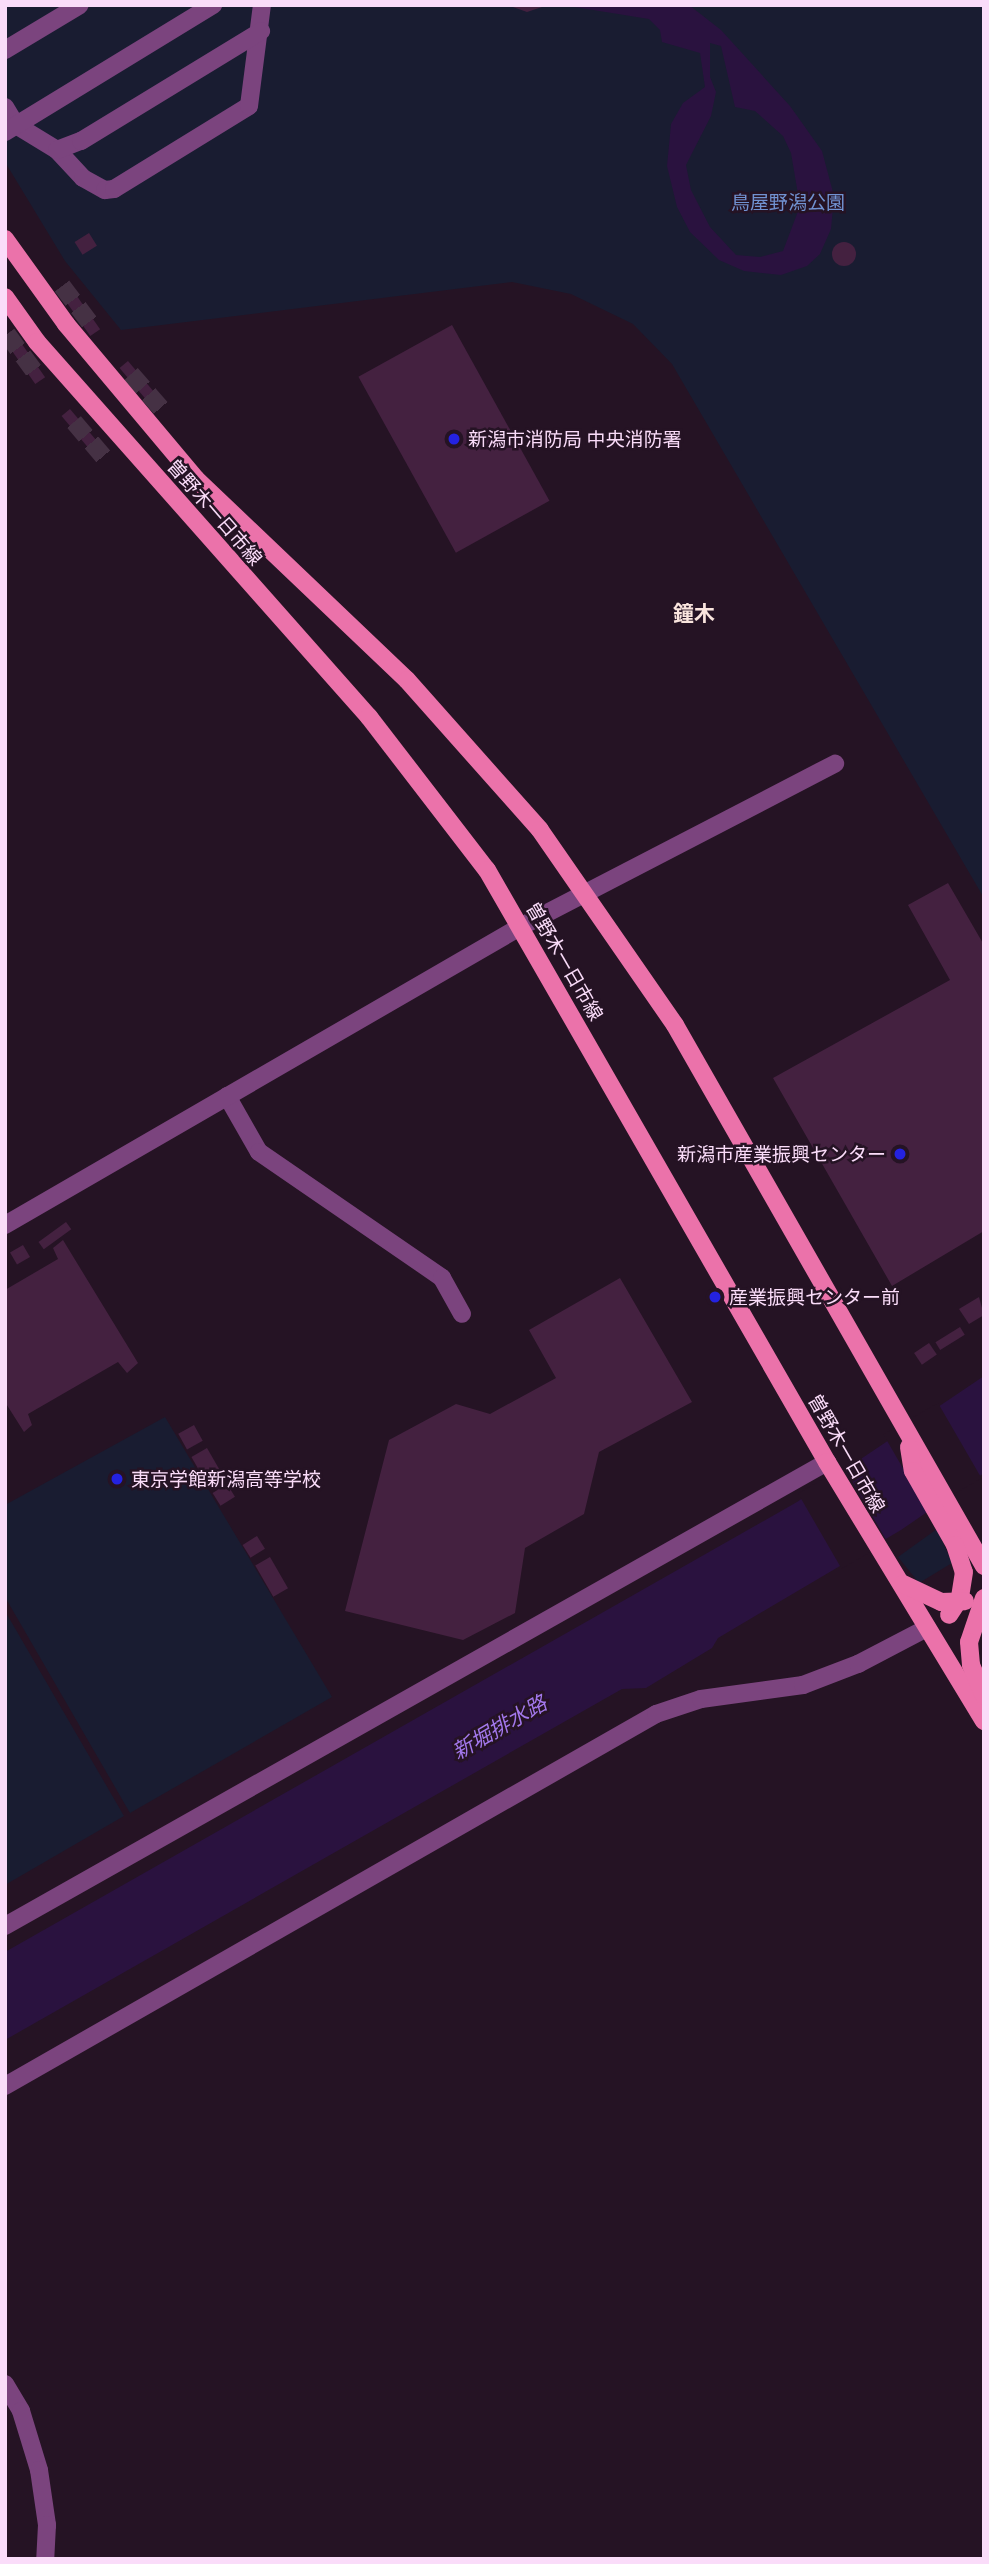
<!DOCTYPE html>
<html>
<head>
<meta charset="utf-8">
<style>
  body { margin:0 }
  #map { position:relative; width:989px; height:2564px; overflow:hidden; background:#251324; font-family:Lato,"Noto Sans JP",sans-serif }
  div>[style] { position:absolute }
  .green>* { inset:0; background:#191c31 }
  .water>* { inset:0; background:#2a123f }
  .pier>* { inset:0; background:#251324; transform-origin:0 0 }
  .building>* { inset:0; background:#442140; transform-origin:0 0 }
  .round { border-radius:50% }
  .minor-tunnel>* { height:18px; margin-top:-9px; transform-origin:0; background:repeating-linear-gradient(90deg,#453144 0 18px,transparent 0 27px) }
  .minor>* { height:18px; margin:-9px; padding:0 9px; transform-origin:9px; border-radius:9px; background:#7b447e }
  .major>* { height:18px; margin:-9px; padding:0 9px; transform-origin:9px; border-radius:9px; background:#eb72aa }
  .dots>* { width:19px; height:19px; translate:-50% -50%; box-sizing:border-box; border:4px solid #251324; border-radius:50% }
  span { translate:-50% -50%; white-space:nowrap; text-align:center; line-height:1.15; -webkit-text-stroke:5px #251324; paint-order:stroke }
  .park-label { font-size:19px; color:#7192d1 }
  .poi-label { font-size:19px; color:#fadcf9 }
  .left { translate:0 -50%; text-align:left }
  .right { translate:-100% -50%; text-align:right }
  .street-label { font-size:19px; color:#fadcf9 }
  .neighbourhood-label { font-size:21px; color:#fae5de; font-weight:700 }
  .water-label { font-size:21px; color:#a378ec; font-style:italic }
  .frame { position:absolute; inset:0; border:7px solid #fadcf9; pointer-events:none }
</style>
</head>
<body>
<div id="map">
  <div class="green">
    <i style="clip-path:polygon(5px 5px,984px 5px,984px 898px,672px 364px,633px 324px,571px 294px,512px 282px,121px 330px,65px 261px,5px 162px)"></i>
    <i style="clip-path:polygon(165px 1417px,332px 1697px,130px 1813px,5px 1597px,5px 1505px)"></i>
    <i style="clip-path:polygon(937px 1529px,952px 1563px,919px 1583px,898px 1557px)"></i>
    <i style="clip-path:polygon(5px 1611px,124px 1816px,5px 1885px)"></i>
  </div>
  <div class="water">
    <i style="clip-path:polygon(evenodd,562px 5px,689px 5px,721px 30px,790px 106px,822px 151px,834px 196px,831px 229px,820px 254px,807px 266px,781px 275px,744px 271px,719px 260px,690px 232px,677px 207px,667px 166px,671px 124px,683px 103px,705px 87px,700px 53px,662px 42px,660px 30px,649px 19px,562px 5px,710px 43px,721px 46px,735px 107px,755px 111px,783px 136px,791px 153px,800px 206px,783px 251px,760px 257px,736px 255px,710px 227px,691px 190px,686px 165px,711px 116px,716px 92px,710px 77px,710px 43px)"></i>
    <i style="clip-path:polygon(984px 1376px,984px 1473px,901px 1530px,718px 1638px,712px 1648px,646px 1688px,622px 1689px,5px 2040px,5px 1952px,797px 1502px)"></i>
  </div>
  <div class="pier">
    <i style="left:938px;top:1403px;width:87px;height:63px;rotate:60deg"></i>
    <i style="left:844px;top:1467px;width:87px;height:53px;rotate:60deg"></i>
  </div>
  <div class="building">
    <i style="clip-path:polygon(507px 5px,545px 5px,545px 6px,527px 12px)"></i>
    <i style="left:89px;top:233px;width:15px;height:17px;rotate:58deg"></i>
    <i class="round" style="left:832px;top:242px;width:24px;height:24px"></i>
    <i style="left:72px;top:289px;width:49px;height:12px;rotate:55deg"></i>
    <i style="left:452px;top:325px;width:201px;height:107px;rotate:61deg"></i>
    <i style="left:17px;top:337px;width:49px;height:12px;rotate:55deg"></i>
    <i style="left:128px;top:361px;width:50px;height:11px;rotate:50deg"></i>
    <i style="left:70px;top:409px;width:50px;height:11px;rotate:50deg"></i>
    <i style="clip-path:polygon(948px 883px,984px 945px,984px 1231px,892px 1286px,773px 1078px,950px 980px,908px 905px)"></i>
    <i style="left:66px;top:1222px;width:9px;height:34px;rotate:54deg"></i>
    <i style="clip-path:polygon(63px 1240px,138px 1363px,127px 1373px,118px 1362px,28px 1414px,32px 1425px,24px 1432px,5px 1402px,5px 1290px,58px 1259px,53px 1248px)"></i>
    <i style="left:23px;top:1245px;width:14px;height:15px;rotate:60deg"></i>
    <i style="clip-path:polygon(620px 1278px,692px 1402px,599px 1452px,584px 1514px,525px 1548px,515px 1613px,463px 1640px,345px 1611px,389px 1440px,456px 1404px,490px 1414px,556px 1378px,529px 1330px)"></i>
    <i style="clip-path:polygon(979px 1297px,984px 1315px,969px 1324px,959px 1309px)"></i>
    <i style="left:960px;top:1327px;width:9px;height:29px;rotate:58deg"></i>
    <i style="left:929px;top:1343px;width:14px;height:18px;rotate:56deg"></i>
    <i style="left:194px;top:1425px;width:18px;height:18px;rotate:61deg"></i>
    <i style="left:207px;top:1448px;width:36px;height:18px;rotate:60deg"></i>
    <i style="left:227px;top:1484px;width:15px;height:17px;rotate:58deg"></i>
    <i style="left:257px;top:1536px;width:15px;height:17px;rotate:58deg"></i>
    <i style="left:270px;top:1557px;width:36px;height:17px;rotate:60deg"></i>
  </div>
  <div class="minor-tunnel">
    <i style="left:62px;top:286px;width:51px;rotate:52.9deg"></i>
    <i style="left:7px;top:334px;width:51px;rotate:53.8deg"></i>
    <i style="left:131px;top:374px;width:53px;rotate:48.8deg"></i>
    <i style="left:74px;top:422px;width:52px;rotate:49.6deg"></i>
  </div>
  <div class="minor">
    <i style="left:5px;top:50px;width:87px;rotate:-31deg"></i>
    <i style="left:5px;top:107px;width:21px;rotate:59deg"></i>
    <i style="left:16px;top:125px;width:48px;rotate:31.4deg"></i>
    <i style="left:57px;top:150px;width:38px;rotate:47deg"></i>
    <i style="left:83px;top:178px;width:25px;rotate:29deg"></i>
    <i style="left:105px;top:190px;width:9px;rotate:-6deg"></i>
    <i style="left:114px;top:189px;width:158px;rotate:-31.6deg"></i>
    <i style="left:249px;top:106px;width:102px;rotate:-82.7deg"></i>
    <i style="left:5px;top:132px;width:244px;rotate:-31.4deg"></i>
    <i style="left:57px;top:150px;width:26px;rotate:-21deg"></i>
    <i style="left:81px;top:141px;width:211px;rotate:-31.4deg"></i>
    <i style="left:227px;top:1096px;width:64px;rotate:60.3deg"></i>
    <i style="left:259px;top:1152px;width:222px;rotate:34.5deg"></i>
    <i style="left:442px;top:1278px;width:41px;rotate:60.9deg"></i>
    <i style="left:5px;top:1225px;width:595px;rotate:-30.06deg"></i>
    <i style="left:520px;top:927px;width:355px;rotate:-27.4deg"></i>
    <i style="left:5px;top:1926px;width:944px;rotate:-29.44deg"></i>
    <i style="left:5px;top:2086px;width:750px;rotate:-29.74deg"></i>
    <i style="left:656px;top:1714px;width:47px;rotate:-18.4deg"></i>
    <i style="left:701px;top:1699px;width:103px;rotate:-7.8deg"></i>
    <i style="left:803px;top:1685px;width:59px;rotate:-20.9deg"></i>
    <i style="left:858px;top:1664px;width:78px;rotate:-27.6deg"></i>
    <i style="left:5px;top:2384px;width:31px;rotate:59deg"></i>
    <i style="left:21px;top:2411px;width:62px;rotate:73deg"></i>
    <i style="left:39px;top:2470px;width:56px;rotate:81.7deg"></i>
    <i style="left:47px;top:2525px;width:34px;rotate:93deg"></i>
  </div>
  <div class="major">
    <i style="left:5px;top:239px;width:105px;rotate:54.3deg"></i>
    <i style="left:66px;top:324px;width:202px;rotate:50deg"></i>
    <i style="left:196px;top:479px;width:291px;rotate:43.6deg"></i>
    <i style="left:407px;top:680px;width:200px;rotate:48.4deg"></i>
    <i style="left:540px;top:830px;width:237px;rotate:55.3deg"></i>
    <i style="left:675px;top:1025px;width:623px;rotate:60.27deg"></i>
    <i style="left:5px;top:297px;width:55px;rotate:54.6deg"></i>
    <i style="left:37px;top:342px;width:501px;rotate:48.48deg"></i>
    <i style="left:369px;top:717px;width:193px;rotate:52.4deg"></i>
    <i style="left:487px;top:870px;width:683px;rotate:60.13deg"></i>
    <i style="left:827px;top:1462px;width:303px;rotate:58.8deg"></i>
    <i style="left:909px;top:1447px;width:24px;rotate:81deg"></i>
    <i style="left:913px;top:1471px;width:85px;rotate:60.4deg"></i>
    <i style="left:955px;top:1545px;width:28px;rotate:72deg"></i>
    <i style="left:964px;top:1572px;width:26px;rotate:99deg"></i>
    <i style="left:960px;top:1598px;width:20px;rotate:123deg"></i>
    <i style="left:903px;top:1584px;width:42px;rotate:25.3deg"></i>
    <i style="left:941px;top:1602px;width:24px;rotate:-2deg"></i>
    <i style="left:984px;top:1598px;width:46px;rotate:108.8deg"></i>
    <i style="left:969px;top:1642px;width:23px;rotate:85deg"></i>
    <i style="left:971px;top:1665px;width:33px;rotate:67deg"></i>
  </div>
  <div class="dots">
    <i style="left:454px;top:439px;background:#2422e0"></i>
    <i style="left:900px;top:1154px;background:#2422e0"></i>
    <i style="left:715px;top:1297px;background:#2422e0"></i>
    <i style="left:117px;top:1479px;background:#2422e0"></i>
  </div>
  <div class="park-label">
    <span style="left:788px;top:202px">鳥屋野潟公園</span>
  </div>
  <div class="poi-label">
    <span class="left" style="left:468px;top:439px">新潟市消防局 中央消防署</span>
    <span class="right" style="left:886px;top:1154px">新潟市産業振興センター</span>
    <span class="left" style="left:729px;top:1297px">産業振興センター前</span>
    <span class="left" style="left:131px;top:1479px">東京学館新潟高等学校</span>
  </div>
  <div class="street-label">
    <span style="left:215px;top:512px;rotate:49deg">曽野木一日市線</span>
    <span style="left:565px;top:961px;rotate:60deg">曽野木一日市線</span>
    <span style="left:847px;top:1453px;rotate:60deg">曽野木一日市線</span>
  </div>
  <div class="neighbourhood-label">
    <span style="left:694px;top:613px">鐘木</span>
  </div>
  <div class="water-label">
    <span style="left:499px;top:1727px;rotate:-30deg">新堀排水路</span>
  </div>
  <div class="frame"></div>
</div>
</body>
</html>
